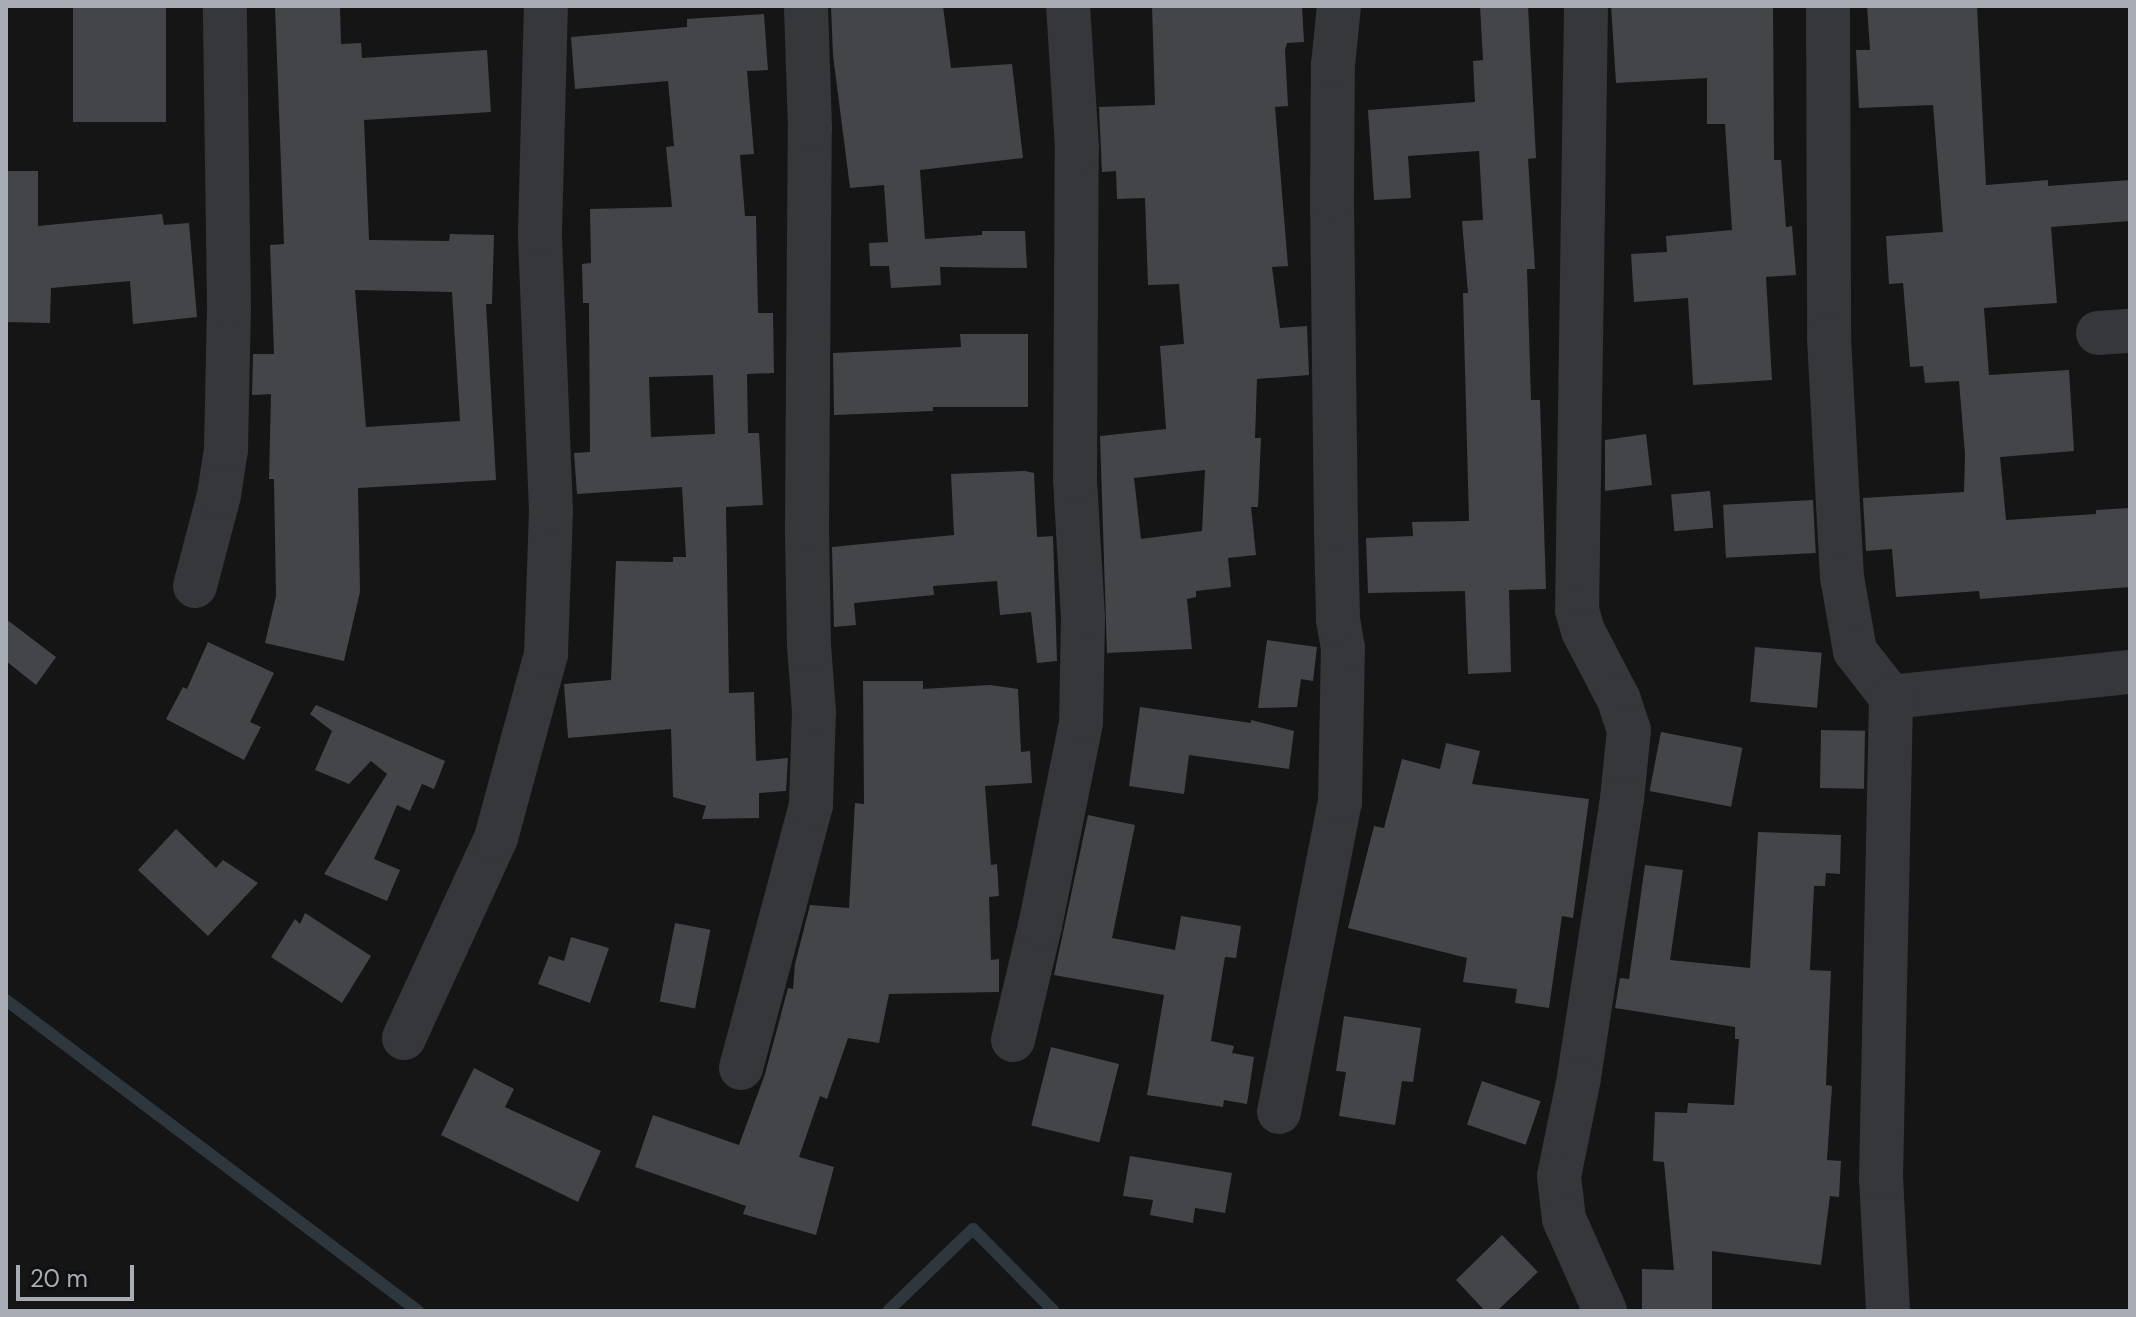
<!DOCTYPE html>
<html>
<head>
<meta charset="utf-8">
<style>
  body { margin:0 }
  #map { position:relative; width:2136px; height:1317px; overflow:hidden; background:#151516; font-family:"DM Sans",sans-serif }
  div>[style] { position:absolute }
  .stream>* { height:12px; margin:-6px; padding:0 6px; transform-origin:6px; border-radius:6px; background:#2f373e }
  .building>* { inset:0; background:#444549; transform-origin:0 0 }
  .street>* { height:44px; margin:-22px; padding:0 22px; transform-origin:22px; border-radius:22px; background:#36373b }
  span { translate:-50% -50%; white-space:nowrap; text-align:center; line-height:1.15; -webkit-text-stroke:7px #101011; paint-order:stroke }
  .frame { position:absolute; inset:0; border:8px solid #a8acb5; pointer-events:none }
  .scale { position:absolute; left:16px; top:1265px; width:118px; height:36px; box-sizing:border-box; border:4px solid #a8acb5; border-top:0; padding-left:10px; font-size:24px; line-height:28px; white-space:nowrap; color:#a8acb5; -webkit-text-stroke:6px #101011; paint-order:stroke }
</style>
</head>
<body>
<div id="map">
  <div class="stream">
    <i style="left:6px;top:1000px;width:516px;rotate:37.05deg"></i>
    <i style="left:888px;top:1311px;width:118px;rotate:-44deg"></i>
    <i style="left:973px;top:1229px;width:115px;rotate:45.4deg"></i>
  </div>
  <div class="building">
    <i style="left:73px;top:6px;width:93px;height:116px"></i>
    <i style="clip-path:polygon(evenodd,275px 6px,340px 6px,341px 44px,361px 43px,362px 58px,487px 50px,491px 112px,364px 120px,369px 240px,449px 241px,450px 234px,494px 235px,492px 304px,486px 304px,496px 480px,358px 488px,360px 592px,344px 661px,265px 643px,276px 596px,274px 479px,269px 479px,271px 394px,252px 395px,253px 354px,274px 354px,270px 245px,284px 244px,275px 6px,355px 290px,452px 292px,460px 421px,366px 427px,355px 290px)"></i>
    <i style="clip-path:polygon(831px 6px,943px 6px,951px 68px,1012px 64px,1023px 158px,920px 170px,925px 239px,982px 235px,982px 231px,1025px 231px,1027px 268px,940px 267px,941px 285px,891px 288px,889px 266px,870px 266px,869px 243px,888px 242px,884px 185px,850px 188px,833px 55px)"></i>
    <i style="clip-path:polygon(evenodd,1152px 6px,1302px 6px,1304px 42px,1287px 43px,1285px 50px,1288px 106px,1275px 107px,1288px 266px,1272px 267px,1280px 328px,1307px 326px,1309px 375px,1257px 379px,1255px 438px,1261px 438px,1258px 507px,1251px 507px,1256px 555px,1228px 558px,1231px 587px,1196px 591px,1196px 597px,1187px 599px,1192px 649px,1107px 653px,1100px 436px,1166px 429px,1160px 346px,1184px 344px,1179px 284px,1148px 285px,1145px 198px,1117px 199px,1116px 171px,1102px 172px,1099px 107px,1155px 105px,1152px 6px,1205px 470px,1202px 531px,1141px 539px,1134px 478px,1205px 470px)"></i>
    <i style="clip-path:polygon(1480px 6px,1528px 6px,1536px 158px,1528px 159px,1535px 269px,1527px 269px,1531px 400px,1540px 400px,1546px 589px,1509px 590px,1511px 672px,1468px 674px,1465px 591px,1368px 593px,1366px 538px,1413px 536px,1412px 522px,1469px 521px,1463px 293px,1468px 293px,1462px 221px,1483px 220px,1479px 151px,1408px 156px,1411px 198px,1374px 200px,1368px 110px,1475px 102px,1473px 61px,1483px 60px)"></i>
    <i style="clip-path:polygon(1611px 6px,1773px 6px,1774px 160px,1781px 160px,1786px 227px,1792px 226px,1796px 275px,1766px 277px,1772px 380px,1693px 385px,1688px 298px,1634px 302px,1631px 254px,1667px 252px,1666px 236px,1732px 230px,1725px 124px,1707px 124px,1707px 78px,1616px 83px)"></i>
    <i style="clip-path:polygon(1867px 6px,1977px 6px,1986px 185px,2048px 180px,2048px 186px,2130px 180px,2130px 221px,2051px 227px,2057px 303px,1984px 308px,1989px 375px,2069px 370px,2074px 451px,2000px 457px,2006px 520px,2096px 514px,2096px 510px,2129px 508px,2130px 587px,1980px 599px,1979px 591px,1896px 597px,1892px 549px,1866px 551px,1863px 498px,1964px 492px,1965px 454px,1959px 381px,1925px 383px,1923px 366px,1910px 367px,1903px 283px,1889px 284px,1886px 236px,1943px 232px,1933px 105px,1859px 108px,1856px 50px,1870px 50px)"></i>
    <i style="clip-path:polygon(evenodd,764px 14px,768px 70px,747px 71px,754px 154px,740px 155px,745px 216px,756px 216px,758px 313px,773px 313px,774px 373px,747px 374px,748px 433px,759px 433px,763px 505px,726px 507px,729px 693px,754px 692px,756px 761px,788px 758px,786px 791px,759px 793px,759px 818px,702px 819px,706px 806px,673px 797px,671px 729px,568px 738px,564px 684px,611px 680px,616px 561px,673px 562px,673px 557px,686px 557px,682px 487px,577px 494px,574px 453px,590px 452px,589px 303px,583px 303px,582px 264px,591px 263px,590px 209px,672px 207px,666px 147px,674px 146px,668px 81px,575px 89px,571px 37px,687px 27px,687px 19px,764px 14px,713px 375px,715px 434px,651px 437px,649px 377px,713px 375px)"></i>
    <i style="clip-path:polygon(6px 171px,38px 171px,38px 226px,162px 214px,164px 225px,189px 223px,197px 317px,133px 324px,130px 281px,51px 288px,50px 323px,6px 322px)"></i>
    <i style="clip-path:polygon(960px 334px,1028px 334px,1028px 407px,933px 407px,933px 411px,834px 415px,833px 353px,961px 347px)"></i>
    <i style="clip-path:polygon(1646px 434px,1652px 485px,1605px 491px,1605px 440px)"></i>
    <i style="clip-path:polygon(1025px 471px,1034px 473px,1037px 537px,1053px 536px,1057px 661px,1037px 663px,1031px 612px,1000px 615px,997px 581px,933px 586px,934px 595px,854px 603px,856px 625px,834px 627px,832px 547px,954px 535px,951px 474px)"></i>
    <i style="left:1710px;top:491px;width:37px;height:39px;rotate:85deg"></i>
    <i style="left:1813px;top:500px;width:53px;height:90px;rotate:87deg"></i>
    <i style="clip-path:polygon(6px 619px,56px 657px,36px 685px,6px 661px)"></i>
    <i style="clip-path:polygon(1267px 640px,1317px 647px,1313px 681px,1301px 679px,1297px 707px,1258px 708px)"></i>
    <i style="clip-path:polygon(208px 642px,274px 673px,250px 722px,261px 727px,244px 760px,166px 719px,183px 687px,187px 689px)"></i>
    <i style="left:1755px;top:647px;width:67px;height:55px;rotate:5deg"></i>
    <i style="clip-path:polygon(863px 681px,923px 681px,923px 689px,990px 685px,1018px 689px,1021px 752px,1030px 751px,1032px 783px,985px 786px,991px 865px,997px 864px,999px 896px,989px 897px,991px 960px,999px 959px,999px 992px,889px 994px,879px 1043px,848px 1038px,827px 1099px,820px 1096px,799px 1157px,834px 1167px,816px 1235px,743px 1214px,746px 1206px,635px 1167px,653px 1115px,739px 1145px,765px 1074px,788px 988px,793px 989px,795px 964px,810px 905px,849px 908px,855px 803px,864px 804px)"></i>
    <i style="clip-path:polygon(316px 705px,445px 761px,434px 789px,422px 784px,410px 811px,397px 805px,374px 859px,400px 870px,387px 901px,324px 874px,387px 774px,371px 761px,349px 784px,315px 770px,332px 731px,310px 714px)"></i>
    <i style="clip-path:polygon(1140px 707px,1251px 723px,1251px 720px,1294px 731px,1289px 769px,1189px 755px,1184px 794px,1129px 786px)"></i>
    <i style="left:1821px;top:730px;width:44px;height:58px;rotate:1deg"></i>
    <i style="left:1661px;top:732px;width:83px;height:60px;rotate:11deg"></i>
    <i style="clip-path:polygon(1446px 743px,1480px 751px,1472px 784px,1589px 799px,1573px 918px,1562px 916px,1549px 1008px,1515px 1003px,1517px 989px,1463px 982px,1467px 958px,1348px 928px,1374px 826px,1384px 828px,1402px 759px,1440px 769px)"></i>
    <i style="clip-path:polygon(1088px 815px,1135px 825px,1112px 938px,1175px 950px,1181px 916px,1241px 926px,1236px 958px,1225px 957px,1211px 1041px,1234px 1046px,1232px 1053px,1254px 1057px,1247px 1104px,1224px 1100px,1223px 1107px,1147px 1095px,1164px 995px,1054px 975px)"></i>
    <i style="clip-path:polygon(176px 829px,216px 868px,223px 860px,258px 883px,208px 936px,138px 870px)"></i>
    <i style="clip-path:polygon(1758px 832px,1841px 835px,1840px 874px,1826px 873px,1825px 886px,1814px 886px,1810px 970px,1831px 971px,1826px 1085px,1832px 1086px,1827px 1160px,1841px 1161px,1839px 1197px,1830px 1196px,1821px 1265px,1712px 1251px,1712px 1311px,1642px 1311px,1642px 1269px,1674px 1270px,1664px 1162px,1653px 1161px,1655px 1112px,1687px 1113px,1688px 1103px,1734px 1105px,1739px 1039px,1735px 1039px,1735px 1027px,1615px 1008px,1620px 978px,1629px 979px,1645px 865px,1683px 870px,1670px 960px,1750px 968px)"></i>
    <i style="clip-path:polygon(305px 913px,371px 956px,342px 1003px,271px 957px,295px 919px,300px 924px)"></i>
    <i style="left:675px;top:923px;width:36px;height:80px;rotate:11deg"></i>
    <i style="clip-path:polygon(571px 937px,609px 948px,590px 1003px,538px 984px,549px 956px,564px 961px)"></i>
    <i style="clip-path:polygon(1344px 1016px,1421px 1028px,1413px 1082px,1402px 1081px,1395px 1125px,1339px 1116px,1346px 1072px,1336px 1071px)"></i>
    <i style="left:1051px;top:1047px;width:70px;height:81px;rotate:14deg"></i>
    <i style="clip-path:polygon(474px 1068px,514px 1089px,505px 1107px,601px 1151px,578px 1202px,441px 1135px)"></i>
    <i style="left:1482px;top:1081px;width:62px;height:46px;rotate:19deg"></i>
    <i style="clip-path:polygon(1130px 1156px,1232px 1173px,1225px 1213px,1195px 1208px,1193px 1223px,1150px 1215px,1153px 1200px,1123px 1196px)"></i>
    <i style="clip-path:polygon(1502px 1235px,1538px 1272px,1497px 1311px,1485px 1311px,1456px 1280px)"></i>
  </div>
  <div class="street">
    <i style="left:1586px;top:6px;width:604px;rotate:90.85deg"></i>
    <i style="left:1577px;top:610px;width:22px;rotate:74deg"></i>
    <i style="left:1583px;top:631px;width:78px;rotate:62.4deg"></i>
    <i style="left:1619px;top:700px;width:32px;rotate:72deg"></i>
    <i style="left:1629px;top:730px;width:69px;rotate:95.8deg"></i>
    <i style="left:1622px;top:799px;width:282px;rotate:98.8deg"></i>
    <i style="left:1579px;top:1078px;width:100px;rotate:101.5deg"></i>
    <i style="left:1559px;top:1176px;width:43px;rotate:83.4deg"></i>
    <i style="left:1564px;top:1219px;width:101px;rotate:66deg"></i>
    <i style="left:1828px;top:6px;width:332px;rotate:89.8deg"></i>
    <i style="left:1829px;top:338px;width:239px;rotate:86.9deg"></i>
    <i style="left:1842px;top:577px;width:75px;rotate:80deg"></i>
    <i style="left:1855px;top:651px;width:58px;rotate:52deg"></i>
    <i style="left:1891px;top:697px;width:240px;rotate:-6deg"></i>
    <i style="left:2098px;top:333px;width:32px;rotate:-4deg"></i>
    <i style="left:195px;top:586px;width:94px;rotate:-75.2deg"></i>
    <i style="left:219px;top:495px;width:47px;rotate:-81.3deg"></i>
    <i style="left:226px;top:449px;width:142px;rotate:-88.8deg"></i>
    <i style="left:229px;top:307px;width:301px;rotate:-90.8deg"></i>
    <i style="left:404px;top:1038px;width:220px;rotate:-65.3deg"></i>
    <i style="left:496px;top:838px;width:191px;rotate:-74.8deg"></i>
    <i style="left:546px;top:654px;width:143px;rotate:-88deg"></i>
    <i style="left:551px;top:511px;width:279px;rotate:-92.3deg"></i>
    <i style="left:540px;top:232px;width:226px;rotate:-88.5deg"></i>
    <i style="left:1013px;top:1040px;width:117px;rotate:-76.7deg"></i>
    <i style="left:1040px;top:926px;width:208px;rotate:-78.6deg"></i>
    <i style="left:1081px;top:722px;width:104px;rotate:-88.9deg"></i>
    <i style="left:1083px;top:618px;width:138px;rotate:-93.3deg"></i>
    <i style="left:1075px;top:480px;width:332px;rotate:-89.7deg"></i>
    <i style="left:1077px;top:148px;width:142px;rotate:-93.6deg"></i>
    <i style="left:741px;top:1068px;width:272px;rotate:-75.1deg"></i>
    <i style="left:811px;top:805px;width:93px;rotate:-88.2deg"></i>
    <i style="left:814px;top:712px;width:66px;rotate:-94.3deg"></i>
    <i style="left:809px;top:646px;width:120px;rotate:-91deg"></i>
    <i style="left:807px;top:526px;width:398px;rotate:-89.6deg"></i>
    <i style="left:810px;top:128px;width:122px;rotate:-91.9deg"></i>
    <i style="left:1279px;top:1112px;width:316px;rotate:-78.9deg"></i>
    <i style="left:1340px;top:802px;width:154px;rotate:-88.9deg"></i>
    <i style="left:1343px;top:648px;width:29px;rotate:-100deg"></i>
    <i style="left:1338px;top:619px;width:91px;rotate:-91.3deg"></i>
    <i style="left:1336px;top:528px;width:333px;rotate:-90.7deg"></i>
    <i style="left:1332px;top:195px;width:130px;rotate:-89.6deg"></i>
    <i style="left:1333px;top:65px;width:59px;rotate:-84.2deg"></i>
    <i style="left:1888px;top:1311px;width:133px;rotate:-93deg"></i>
    <i style="left:1881px;top:1178px;width:481px;rotate:-88.8deg"></i>
  </div>
  <div class="frame"></div>
  <div class="scale">20 m</div>
</div>
</body>
</html>
